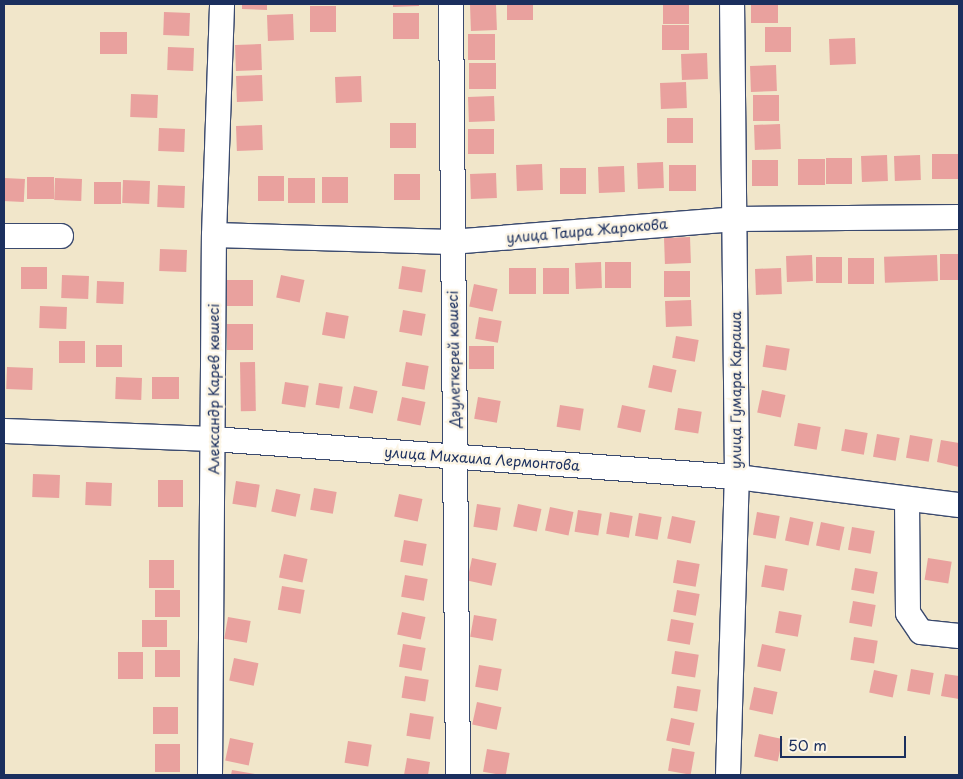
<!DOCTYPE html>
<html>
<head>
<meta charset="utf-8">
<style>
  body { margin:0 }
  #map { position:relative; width:963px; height:779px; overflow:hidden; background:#f1e6ca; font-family:"Playpen Sans",sans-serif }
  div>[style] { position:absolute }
  .building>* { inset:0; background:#e9a19e; transform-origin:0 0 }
  .roads { filter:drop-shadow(1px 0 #3b4a6e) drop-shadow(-1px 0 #3b4a6e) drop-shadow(0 1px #3b4a6e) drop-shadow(0 -1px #3b4a6e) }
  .minor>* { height:24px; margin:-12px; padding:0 12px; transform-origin:12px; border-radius:12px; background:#fff }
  span { translate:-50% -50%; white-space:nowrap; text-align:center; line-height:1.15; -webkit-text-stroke:5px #fcf5e5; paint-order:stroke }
  .street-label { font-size:14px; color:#1b2f5e }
  .frame { position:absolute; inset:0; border:5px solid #1b2f5e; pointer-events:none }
  .scale { position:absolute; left:780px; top:736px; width:126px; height:22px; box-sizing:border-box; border:2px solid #1b2f5e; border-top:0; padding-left:6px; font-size:15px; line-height:18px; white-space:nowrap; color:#1b2f5e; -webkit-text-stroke:4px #fcf5e5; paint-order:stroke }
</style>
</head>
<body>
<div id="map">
  <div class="building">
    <i style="clip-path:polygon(242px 4px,267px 4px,267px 10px,242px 9px)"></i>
    <i style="clip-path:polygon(393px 4px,419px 4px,419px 6px,393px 7px)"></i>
    <i style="left:496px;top:4px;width:26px;height:26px;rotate:88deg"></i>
    <i style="left:507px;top:4px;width:26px;height:16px"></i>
    <i style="left:663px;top:4px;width:26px;height:20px"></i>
    <i style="left:751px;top:4px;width:27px;height:19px"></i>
    <i style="left:310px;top:6px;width:26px;height:26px"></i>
    <i style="left:164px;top:12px;width:26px;height:23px;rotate:2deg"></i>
    <i style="left:419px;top:13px;width:26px;height:26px;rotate:90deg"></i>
    <i style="left:293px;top:14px;width:26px;height:26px;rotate:88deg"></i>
    <i style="left:689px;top:25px;width:25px;height:27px;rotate:90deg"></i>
    <i style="left:791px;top:27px;width:25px;height:26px;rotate:90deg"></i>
    <i style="left:100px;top:32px;width:27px;height:22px"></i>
    <i style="left:468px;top:34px;width:27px;height:26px"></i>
    <i style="left:855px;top:38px;width:26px;height:26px;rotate:88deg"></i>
    <i style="left:261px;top:44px;width:26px;height:26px;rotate:88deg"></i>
    <i style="left:168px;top:47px;width:26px;height:23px;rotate:2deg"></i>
    <i style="left:707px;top:53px;width:26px;height:26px;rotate:88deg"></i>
    <i style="left:496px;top:63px;width:26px;height:27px;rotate:90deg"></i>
    <i style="left:776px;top:65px;width:26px;height:26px;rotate:88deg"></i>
    <i style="left:262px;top:75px;width:26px;height:26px;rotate:88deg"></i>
    <i style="left:361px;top:76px;width:26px;height:26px;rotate:88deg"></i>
    <i style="left:686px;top:82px;width:26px;height:26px;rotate:88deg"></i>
    <i style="left:131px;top:94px;width:27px;height:23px;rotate:2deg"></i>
    <i style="left:753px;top:95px;width:26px;height:26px"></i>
    <i style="left:494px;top:96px;width:25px;height:26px;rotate:88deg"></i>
    <i style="left:693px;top:118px;width:25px;height:26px;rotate:90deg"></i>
    <i style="left:416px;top:123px;width:25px;height:26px;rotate:90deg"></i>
    <i style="left:780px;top:124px;width:25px;height:26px;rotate:88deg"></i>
    <i style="left:262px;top:125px;width:25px;height:26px;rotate:88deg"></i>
    <i style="left:159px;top:128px;width:26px;height:23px;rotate:2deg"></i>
    <i style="left:494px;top:129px;width:25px;height:26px;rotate:90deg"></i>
    <i style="left:959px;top:154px;width:25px;height:27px;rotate:90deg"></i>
    <i style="left:887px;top:155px;width:26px;height:26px;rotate:88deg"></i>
    <i style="left:920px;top:155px;width:25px;height:26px;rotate:88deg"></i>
    <i style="left:826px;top:158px;width:26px;height:26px"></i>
    <i style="left:825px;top:159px;width:26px;height:27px;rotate:90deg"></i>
    <i style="left:752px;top:160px;width:26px;height:26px"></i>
    <i style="left:663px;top:162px;width:26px;height:26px;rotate:88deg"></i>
    <i style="left:542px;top:164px;width:26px;height:26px;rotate:88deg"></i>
    <i style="left:696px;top:165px;width:26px;height:27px;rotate:90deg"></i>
    <i style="left:624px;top:166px;width:26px;height:26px;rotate:88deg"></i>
    <i style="left:586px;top:168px;width:26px;height:26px;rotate:90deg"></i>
    <i style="left:496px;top:173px;width:25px;height:26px;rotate:88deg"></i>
    <i style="left:394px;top:174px;width:26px;height:26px"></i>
    <i style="left:284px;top:176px;width:25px;height:26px;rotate:90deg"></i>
    <i style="left:27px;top:177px;width:27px;height:22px"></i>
    <i style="left:348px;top:177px;width:26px;height:26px;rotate:90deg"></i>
    <i style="left:4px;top:178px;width:21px;height:23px;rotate:3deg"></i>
    <i style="left:55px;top:178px;width:27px;height:22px;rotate:2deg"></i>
    <i style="left:315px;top:178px;width:25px;height:27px;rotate:90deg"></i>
    <i style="left:123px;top:180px;width:27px;height:23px;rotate:2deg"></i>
    <i style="left:94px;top:182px;width:27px;height:22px"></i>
    <i style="left:158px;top:185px;width:27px;height:22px;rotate:2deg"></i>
    <i style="left:690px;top:237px;width:26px;height:26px;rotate:88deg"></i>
    <i style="left:160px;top:249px;width:27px;height:22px;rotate:2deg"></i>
    <i style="left:959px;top:254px;width:26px;height:19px;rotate:90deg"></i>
    <i style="left:812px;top:255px;width:26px;height:26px;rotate:88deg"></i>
    <i style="left:937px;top:255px;width:26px;height:53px;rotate:88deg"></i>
    <i style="left:816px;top:257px;width:26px;height:26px"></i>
    <i style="left:848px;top:258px;width:26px;height:26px"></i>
    <i style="left:601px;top:262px;width:26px;height:26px;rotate:88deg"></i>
    <i style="left:605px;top:262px;width:26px;height:26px"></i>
    <i style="left:402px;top:266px;width:24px;height:23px;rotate:9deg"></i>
    <i style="left:21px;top:267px;width:26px;height:22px"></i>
    <i style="left:536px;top:268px;width:26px;height:27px;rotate:90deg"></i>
    <i style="left:543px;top:268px;width:26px;height:26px"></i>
    <i style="left:781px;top:268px;width:26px;height:26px;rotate:88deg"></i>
    <i style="left:690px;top:271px;width:26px;height:26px;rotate:90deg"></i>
    <i style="left:62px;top:275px;width:27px;height:23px;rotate:2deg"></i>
    <i style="left:281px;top:275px;width:24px;height:23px;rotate:12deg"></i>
    <i style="left:227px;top:280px;width:26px;height:26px"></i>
    <i style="left:97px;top:281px;width:27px;height:22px;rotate:2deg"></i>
    <i style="left:474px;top:284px;width:24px;height:23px;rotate:12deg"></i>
    <i style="left:691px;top:300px;width:26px;height:26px;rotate:88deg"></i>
    <i style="left:40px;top:306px;width:27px;height:22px;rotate:2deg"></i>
    <i style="left:403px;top:310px;width:23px;height:22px;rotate:10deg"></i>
    <i style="left:326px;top:312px;width:23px;height:23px;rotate:10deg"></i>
    <i style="left:479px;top:317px;width:23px;height:22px;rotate:10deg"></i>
    <i style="left:253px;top:324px;width:26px;height:26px;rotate:90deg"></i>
    <i style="left:676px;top:336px;width:23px;height:22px;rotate:10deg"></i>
    <i style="left:59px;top:341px;width:26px;height:22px"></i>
    <i style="left:96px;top:345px;width:26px;height:22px"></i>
    <i style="left:766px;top:345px;width:24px;height:22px;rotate:9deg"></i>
    <i style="left:469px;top:346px;width:25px;height:23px"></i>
    <i style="left:255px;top:362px;width:49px;height:15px;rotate:89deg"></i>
    <i style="left:406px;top:362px;width:23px;height:24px;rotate:10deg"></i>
    <i style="left:653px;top:365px;width:24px;height:23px;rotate:12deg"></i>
    <i style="left:7px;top:367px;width:26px;height:22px;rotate:2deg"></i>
    <i style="left:116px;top:377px;width:26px;height:22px;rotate:2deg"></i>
    <i style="left:152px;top:377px;width:27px;height:22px"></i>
    <i style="left:285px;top:382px;width:24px;height:22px;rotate:9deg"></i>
    <i style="left:319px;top:383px;width:24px;height:22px;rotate:9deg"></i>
    <i style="left:354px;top:386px;width:24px;height:23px;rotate:12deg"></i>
    <i style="left:762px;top:390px;width:24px;height:23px;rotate:12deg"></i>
    <i style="left:402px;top:397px;width:24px;height:24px;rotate:12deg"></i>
    <i style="left:478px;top:397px;width:23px;height:22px;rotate:10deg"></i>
    <i style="left:560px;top:405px;width:24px;height:22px;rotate:9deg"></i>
    <i style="left:622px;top:405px;width:24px;height:23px;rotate:12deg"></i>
    <i style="left:678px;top:408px;width:24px;height:22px;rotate:9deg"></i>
    <i style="left:798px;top:423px;width:23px;height:23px;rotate:10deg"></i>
    <i style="left:845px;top:429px;width:23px;height:22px;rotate:10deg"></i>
    <i style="left:877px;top:434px;width:23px;height:23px;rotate:10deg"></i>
    <i style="left:910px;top:435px;width:23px;height:23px;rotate:10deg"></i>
    <i style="clip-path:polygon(941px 440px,959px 443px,959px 467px,937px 462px)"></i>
    <i style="left:33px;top:474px;width:27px;height:23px;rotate:2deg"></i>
    <i style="left:158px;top:480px;width:25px;height:27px"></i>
    <i style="left:236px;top:481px;width:24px;height:23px;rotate:9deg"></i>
    <i style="left:86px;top:482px;width:26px;height:23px;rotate:2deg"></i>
    <i style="left:314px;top:488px;width:23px;height:22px;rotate:10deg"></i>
    <i style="left:276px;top:489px;width:25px;height:23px;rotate:12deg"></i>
    <i style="left:399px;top:494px;width:24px;height:23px;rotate:12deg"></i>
    <i style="left:477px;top:504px;width:24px;height:23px;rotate:9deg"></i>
    <i style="left:518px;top:504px;width:24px;height:23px;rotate:12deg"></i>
    <i style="left:550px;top:507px;width:24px;height:24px;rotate:12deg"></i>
    <i style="left:578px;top:510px;width:24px;height:22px;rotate:9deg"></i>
    <i style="left:610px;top:512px;width:23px;height:22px;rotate:10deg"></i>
    <i style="left:757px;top:512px;width:23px;height:23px;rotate:10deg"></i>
    <i style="left:639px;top:513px;width:23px;height:23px;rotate:10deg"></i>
    <i style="left:672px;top:516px;width:24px;height:23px;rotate:12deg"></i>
    <i style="left:790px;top:517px;width:24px;height:24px;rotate:12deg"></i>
    <i style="left:821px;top:522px;width:24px;height:24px;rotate:12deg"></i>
    <i style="left:852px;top:527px;width:23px;height:23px;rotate:10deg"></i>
    <i style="left:404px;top:540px;width:23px;height:22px;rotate:10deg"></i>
    <i style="left:284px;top:554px;width:24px;height:24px;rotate:12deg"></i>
    <i style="left:472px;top:558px;width:25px;height:23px;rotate:12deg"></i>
    <i style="left:928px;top:558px;width:24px;height:22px;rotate:9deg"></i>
    <i style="left:149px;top:560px;width:25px;height:28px"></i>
    <i style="left:677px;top:560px;width:23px;height:23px;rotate:10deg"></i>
    <i style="left:765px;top:565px;width:23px;height:22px;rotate:10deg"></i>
    <i style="left:855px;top:568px;width:23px;height:22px;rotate:10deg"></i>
    <i style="left:405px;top:575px;width:23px;height:22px;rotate:10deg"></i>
    <i style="left:282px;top:586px;width:23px;height:24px;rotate:10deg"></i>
    <i style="left:155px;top:590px;width:25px;height:27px"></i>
    <i style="left:677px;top:590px;width:23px;height:22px;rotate:10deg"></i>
    <i style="left:853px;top:601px;width:23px;height:22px;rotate:10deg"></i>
    <i style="left:779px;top:611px;width:23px;height:22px;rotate:10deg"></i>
    <i style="left:402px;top:612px;width:24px;height:23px;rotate:12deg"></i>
    <i style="left:474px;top:615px;width:23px;height:22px;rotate:10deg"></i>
    <i style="left:228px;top:617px;width:23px;height:22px;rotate:10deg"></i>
    <i style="left:671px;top:619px;width:23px;height:22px;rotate:10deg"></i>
    <i style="left:142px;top:620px;width:25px;height:27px"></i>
    <i style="left:854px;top:637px;width:24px;height:23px;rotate:9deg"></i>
    <i style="left:403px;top:644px;width:23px;height:23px;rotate:10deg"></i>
    <i style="left:762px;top:644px;width:24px;height:23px;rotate:12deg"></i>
    <i style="left:155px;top:650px;width:25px;height:27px"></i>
    <i style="left:675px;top:651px;width:24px;height:23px;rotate:9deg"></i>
    <i style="left:118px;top:652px;width:25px;height:27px"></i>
    <i style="left:234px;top:658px;width:25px;height:23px;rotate:12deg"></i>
    <i style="left:479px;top:665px;width:23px;height:22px;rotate:10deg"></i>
    <i style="left:911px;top:669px;width:23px;height:22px;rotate:10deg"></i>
    <i style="left:874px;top:670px;width:24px;height:23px;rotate:12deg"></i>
    <i style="clip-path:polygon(945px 674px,959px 676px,959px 699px,941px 696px)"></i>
    <i style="left:405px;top:676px;width:24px;height:22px;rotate:9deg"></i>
    <i style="left:677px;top:686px;width:24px;height:22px;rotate:9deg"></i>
    <i style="left:754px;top:687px;width:24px;height:23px;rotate:12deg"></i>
    <i style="left:477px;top:702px;width:25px;height:23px;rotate:12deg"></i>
    <i style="left:153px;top:707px;width:25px;height:27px"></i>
    <i style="left:410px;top:713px;width:24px;height:23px;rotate:9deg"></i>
    <i style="left:671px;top:718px;width:24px;height:23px;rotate:12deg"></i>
    <i style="left:759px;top:734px;width:24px;height:23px;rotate:12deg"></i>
    <i style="left:230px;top:738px;width:24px;height:23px;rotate:12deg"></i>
    <i style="left:348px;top:741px;width:24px;height:22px;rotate:9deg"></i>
    <i style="left:155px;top:744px;width:25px;height:28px"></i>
    <i style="left:672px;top:748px;width:23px;height:23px;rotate:10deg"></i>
    <i style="left:487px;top:749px;width:23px;height:23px;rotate:10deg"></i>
    <i style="clip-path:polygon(407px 758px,430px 762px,428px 775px,404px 775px)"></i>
    <i style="clip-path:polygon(232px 770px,255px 774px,255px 775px,231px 775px)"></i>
  </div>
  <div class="roads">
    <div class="minor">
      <i style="left:451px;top:4px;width:771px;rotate:89.48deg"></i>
      <i style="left:214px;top:235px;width:237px;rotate:1.7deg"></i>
      <i style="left:451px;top:242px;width:285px;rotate:-4.6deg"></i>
      <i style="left:735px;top:219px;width:224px;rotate:-0.5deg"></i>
      <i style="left:4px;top:236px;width:57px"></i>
      <i style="left:4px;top:431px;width:209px;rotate:2.2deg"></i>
      <i style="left:213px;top:439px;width:525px;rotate:4.15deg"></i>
      <i style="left:737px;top:477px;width:224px;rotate:7.2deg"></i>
      <i style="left:907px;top:500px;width:113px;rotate:89.5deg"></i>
      <i style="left:908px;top:613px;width:23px;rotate:56deg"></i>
      <i style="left:921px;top:632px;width:38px;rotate:6deg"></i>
      <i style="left:210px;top:775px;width:540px;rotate:-89.58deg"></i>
      <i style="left:214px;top:235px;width:231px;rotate:-88deg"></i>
      <i style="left:728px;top:775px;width:298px;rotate:-88.3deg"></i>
      <i style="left:737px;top:477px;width:473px;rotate:-90.6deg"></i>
    </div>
  </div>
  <div class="street-label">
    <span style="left:587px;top:231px;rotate:-5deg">улица Таира Жарокова</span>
    <span style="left:454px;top:359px;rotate:-91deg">Дәулеткерей көшесі</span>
    <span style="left:214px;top:389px;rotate:-90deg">Александр Карев көшесі</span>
    <span style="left:736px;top:390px;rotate:-90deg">улица Гумара Караша</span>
    <span style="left:482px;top:459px;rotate:4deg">улица Михаила Лермонтова</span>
  </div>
  <div class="frame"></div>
  <div class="scale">50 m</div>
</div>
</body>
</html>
